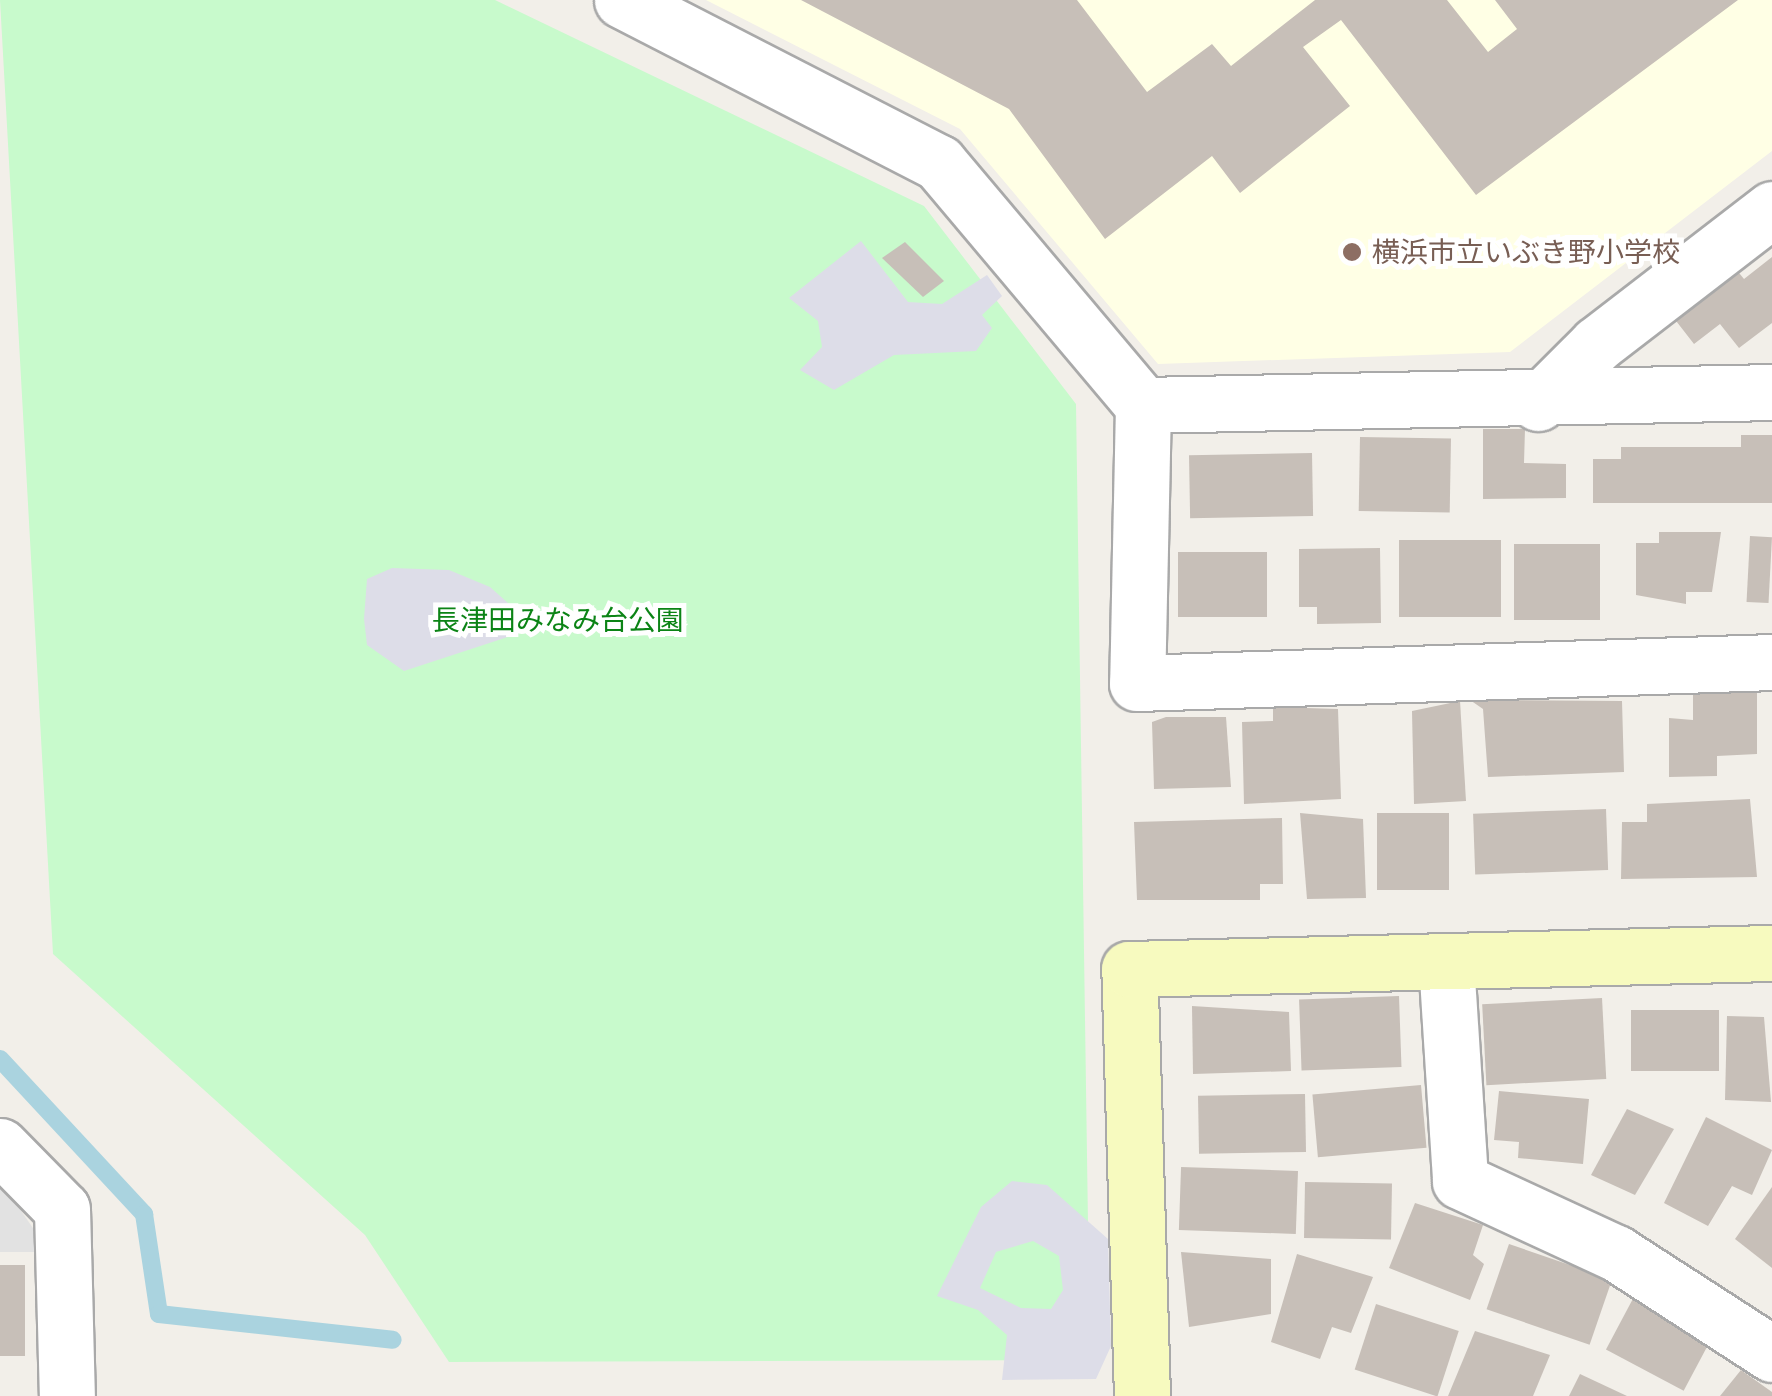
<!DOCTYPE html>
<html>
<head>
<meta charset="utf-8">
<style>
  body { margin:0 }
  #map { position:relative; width:1772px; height:1396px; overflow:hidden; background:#f2efe9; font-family:"PT Sans Narrow","Noto Sans JP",sans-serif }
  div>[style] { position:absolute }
  .education>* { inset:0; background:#ffffe5 }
  .park>* { inset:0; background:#c8facc }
  .parking>* { inset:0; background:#e2e2e2 }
  .plaza>* { inset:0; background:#dddde8 }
  .stream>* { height:18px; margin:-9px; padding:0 9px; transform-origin:9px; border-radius:9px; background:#aad3df }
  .building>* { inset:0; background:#c7bfb8; transform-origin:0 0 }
  .roads { filter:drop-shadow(2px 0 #a9a9a9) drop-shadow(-2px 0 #a9a9a9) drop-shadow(0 2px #a9a9a9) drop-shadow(0 -2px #a9a9a9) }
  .street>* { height:55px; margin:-27.5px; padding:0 27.5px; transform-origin:27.5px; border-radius:27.5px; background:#fff }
  .secondary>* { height:55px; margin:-27.5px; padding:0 27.5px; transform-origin:27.5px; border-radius:27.5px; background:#f7fabf }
  .dots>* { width:28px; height:28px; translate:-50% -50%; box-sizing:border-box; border:5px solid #fff; border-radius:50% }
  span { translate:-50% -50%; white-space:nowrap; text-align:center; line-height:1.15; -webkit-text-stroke:10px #fff; paint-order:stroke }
  .education-label { font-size:28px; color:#785e54 }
  .left { translate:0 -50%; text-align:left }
  .park-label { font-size:28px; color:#0c8416 }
</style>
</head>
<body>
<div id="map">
  <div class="education">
    <i style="clip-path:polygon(706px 0,1772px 0,1772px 151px,1510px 352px,1158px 364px,960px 129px)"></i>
  </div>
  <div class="park">
    <i style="clip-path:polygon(0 0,495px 0,924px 206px,1076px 404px,1090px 1360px,449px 1362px,365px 1235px,53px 954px)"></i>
  </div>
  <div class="parking">
    <i style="clip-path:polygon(0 1180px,39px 1237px,37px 1252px,0 1252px)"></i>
  </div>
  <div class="plaza">
    <i style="clip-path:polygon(861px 241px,908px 302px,942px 304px,987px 275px,1002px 296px,982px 315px,992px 328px,976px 351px,894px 355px,834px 390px,800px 370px,822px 347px,818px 321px,789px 298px)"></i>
    <i style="clip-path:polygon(392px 568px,449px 570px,490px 587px,508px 603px,514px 635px,404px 671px,367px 645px,364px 619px,367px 579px)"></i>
    <i style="clip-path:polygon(evenodd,1012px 1181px,1047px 1185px,1108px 1239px,1111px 1346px,1096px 1379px,1002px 1380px,1007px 1335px,978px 1310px,937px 1296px,981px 1207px,1012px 1181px,1033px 1241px,1059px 1256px,1063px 1290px,1051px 1309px,1021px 1308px,980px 1288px,996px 1252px,1033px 1241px)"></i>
  </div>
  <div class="stream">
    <i style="left:0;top:1059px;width:212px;rotate:47.1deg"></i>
    <i style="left:144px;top:1214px;width:101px;rotate:81.5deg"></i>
    <i style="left:159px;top:1314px;width:235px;rotate:6.3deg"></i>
  </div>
  <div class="building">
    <i style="clip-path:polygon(801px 0,1077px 0,1147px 92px,1212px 44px,1231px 66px,1315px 0,1447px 0,1488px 52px,1517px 29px,1495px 0,1738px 0,1476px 195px,1341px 20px,1303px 47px,1350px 106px,1240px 193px,1212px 156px,1105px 239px,1009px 109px)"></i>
    <i style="clip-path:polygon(905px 242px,944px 281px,923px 297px,882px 258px)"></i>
    <i style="clip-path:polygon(1772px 257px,1772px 323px,1739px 348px,1720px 324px,1694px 344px,1673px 317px,1735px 268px,1744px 279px)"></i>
    <i style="clip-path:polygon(1483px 429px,1525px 429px,1524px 463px,1566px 464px,1566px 498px,1483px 499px)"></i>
    <i style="clip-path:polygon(1741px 435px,1772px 435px,1772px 503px,1593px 503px,1593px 459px,1621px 459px,1621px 447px,1741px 447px)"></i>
    <i style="left:1360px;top:437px;width:91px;height:74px;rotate:1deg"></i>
    <i style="left:1312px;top:453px;width:63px;height:123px;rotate:89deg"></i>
    <i style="clip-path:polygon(1659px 532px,1721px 532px,1712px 592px,1686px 592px,1686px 604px,1636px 595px,1636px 543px,1659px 543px)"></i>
    <i style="left:1750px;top:536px;width:22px;height:66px;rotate:3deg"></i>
    <i style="left:1399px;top:540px;width:102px;height:77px"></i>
    <i style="left:1514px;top:544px;width:86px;height:76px"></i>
    <i style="clip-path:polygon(1380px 548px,1381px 623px,1317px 624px,1317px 607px,1299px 607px,1299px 549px)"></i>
    <i style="left:1267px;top:552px;width:65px;height:89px;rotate:90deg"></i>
    <i style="clip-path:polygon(1757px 692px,1757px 754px,1717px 756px,1717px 776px,1669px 777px,1669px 718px,1693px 720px,1693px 693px)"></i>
    <i style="clip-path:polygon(1470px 700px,1622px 701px,1624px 772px,1488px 777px,1483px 709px)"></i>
    <i style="clip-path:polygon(1460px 701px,1466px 801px,1414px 804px,1412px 711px)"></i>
    <i style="clip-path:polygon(1273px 707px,1338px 709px,1341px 799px,1244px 804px,1242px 722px,1273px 721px)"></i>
    <i style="clip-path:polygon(1166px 717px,1226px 717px,1231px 787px,1154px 789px,1152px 722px)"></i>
    <i style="clip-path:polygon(1750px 799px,1757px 877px,1621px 879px,1622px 822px,1647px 822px,1647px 804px)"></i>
    <i style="left:1606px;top:809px;width:61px;height:133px;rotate:88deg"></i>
    <i style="clip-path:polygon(1300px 813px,1363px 819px,1366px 898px,1307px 899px)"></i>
    <i style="left:1449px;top:813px;width:77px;height:72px;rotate:90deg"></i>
    <i style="clip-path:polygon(1282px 818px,1283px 884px,1260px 884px,1260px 900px,1137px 900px,1134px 822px)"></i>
    <i style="left:1399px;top:996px;width:71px;height:100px;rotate:88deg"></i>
    <i style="left:1602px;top:998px;width:81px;height:120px;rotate:87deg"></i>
    <i style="clip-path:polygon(1192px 1006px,1289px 1012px,1291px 1071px,1193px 1074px)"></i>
    <i style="left:1631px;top:1010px;width:88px;height:61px"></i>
    <i style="clip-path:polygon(1727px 1016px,1764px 1017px,1771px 1102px,1725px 1100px)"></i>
    <i style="left:1421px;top:1085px;width:63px;height:109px;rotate:85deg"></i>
    <i style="clip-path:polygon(1499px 1091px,1589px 1099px,1583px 1164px,1518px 1158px,1519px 1142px,1494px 1140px)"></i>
    <i style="left:1305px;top:1094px;width:58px;height:107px;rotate:89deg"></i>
    <i style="clip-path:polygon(1627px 1109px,1674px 1129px,1635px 1195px,1591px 1175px)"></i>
    <i style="clip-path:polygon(1706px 1117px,1772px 1150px,1752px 1195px,1732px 1186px,1708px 1226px,1664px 1203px)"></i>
    <i style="left:1298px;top:1171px;width:63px;height:117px;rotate:92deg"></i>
    <i style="left:1305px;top:1182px;width:87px;height:56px;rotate:1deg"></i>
    <i style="clip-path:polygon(1772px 1187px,1772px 1268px,1735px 1239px)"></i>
    <i style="clip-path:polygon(1415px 1203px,1483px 1225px,1473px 1255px,1484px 1264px,1470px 1300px,1389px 1268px)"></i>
    <i style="left:1509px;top:1244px;width:109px;height:69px;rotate:19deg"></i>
    <i style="clip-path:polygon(1181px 1252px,1271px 1259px,1271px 1314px,1189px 1327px)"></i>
    <i style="clip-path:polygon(1297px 1254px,1373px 1277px,1351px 1333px,1332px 1327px,1320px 1359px,1271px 1342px)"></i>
    <i style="left:0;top:1265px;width:25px;height:91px"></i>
    <i style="left:1636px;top:1293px;width:88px;height:64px;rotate:28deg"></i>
    <i style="left:1376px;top:1304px;width:87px;height:69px;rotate:18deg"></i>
    <i style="clip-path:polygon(1475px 1331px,1550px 1355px,1533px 1396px,1448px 1396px)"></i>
    <i style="clip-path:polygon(1741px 1370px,1772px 1392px,1772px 1396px,1720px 1396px)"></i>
    <i style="clip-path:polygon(1580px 1374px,1627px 1396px,1569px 1396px)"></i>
  </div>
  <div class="roads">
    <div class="street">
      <i style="left:622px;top:0;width:356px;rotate:27.2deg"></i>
      <i style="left:939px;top:163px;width:317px;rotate:49.9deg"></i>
      <i style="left:1143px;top:405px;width:629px;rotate:-1.18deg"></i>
      <i style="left:1538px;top:403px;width:83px;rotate:-45deg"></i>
      <i style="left:1597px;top:344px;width:221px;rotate:-37.6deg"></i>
      <i style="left:1143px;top:405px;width:278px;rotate:91.2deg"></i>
      <i style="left:1137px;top:683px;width:635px;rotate:-1.89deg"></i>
      <i style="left:1446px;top:962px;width:219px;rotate:86.3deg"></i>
      <i style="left:1460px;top:1181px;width:172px;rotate:24.8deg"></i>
      <i style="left:1616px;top:1253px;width:186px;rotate:32.9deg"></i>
      <i style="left:0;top:1146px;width:88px;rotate:45.5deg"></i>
      <i style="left:62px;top:1209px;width:187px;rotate:88.5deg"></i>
    </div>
    <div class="secondary">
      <i style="left:1142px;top:1396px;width:427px;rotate:-91.7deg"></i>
      <i style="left:1129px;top:969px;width:643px;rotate:-1.43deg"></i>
    </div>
  </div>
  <div class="dots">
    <i style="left:1352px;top:252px;background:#8d6e63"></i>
  </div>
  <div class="education-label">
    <span class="left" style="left:1372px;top:252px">横浜市立いぶき野小学校</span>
  </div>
  <div class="park-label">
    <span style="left:558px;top:620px">長津田みなみ台公園</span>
  </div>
</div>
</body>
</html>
